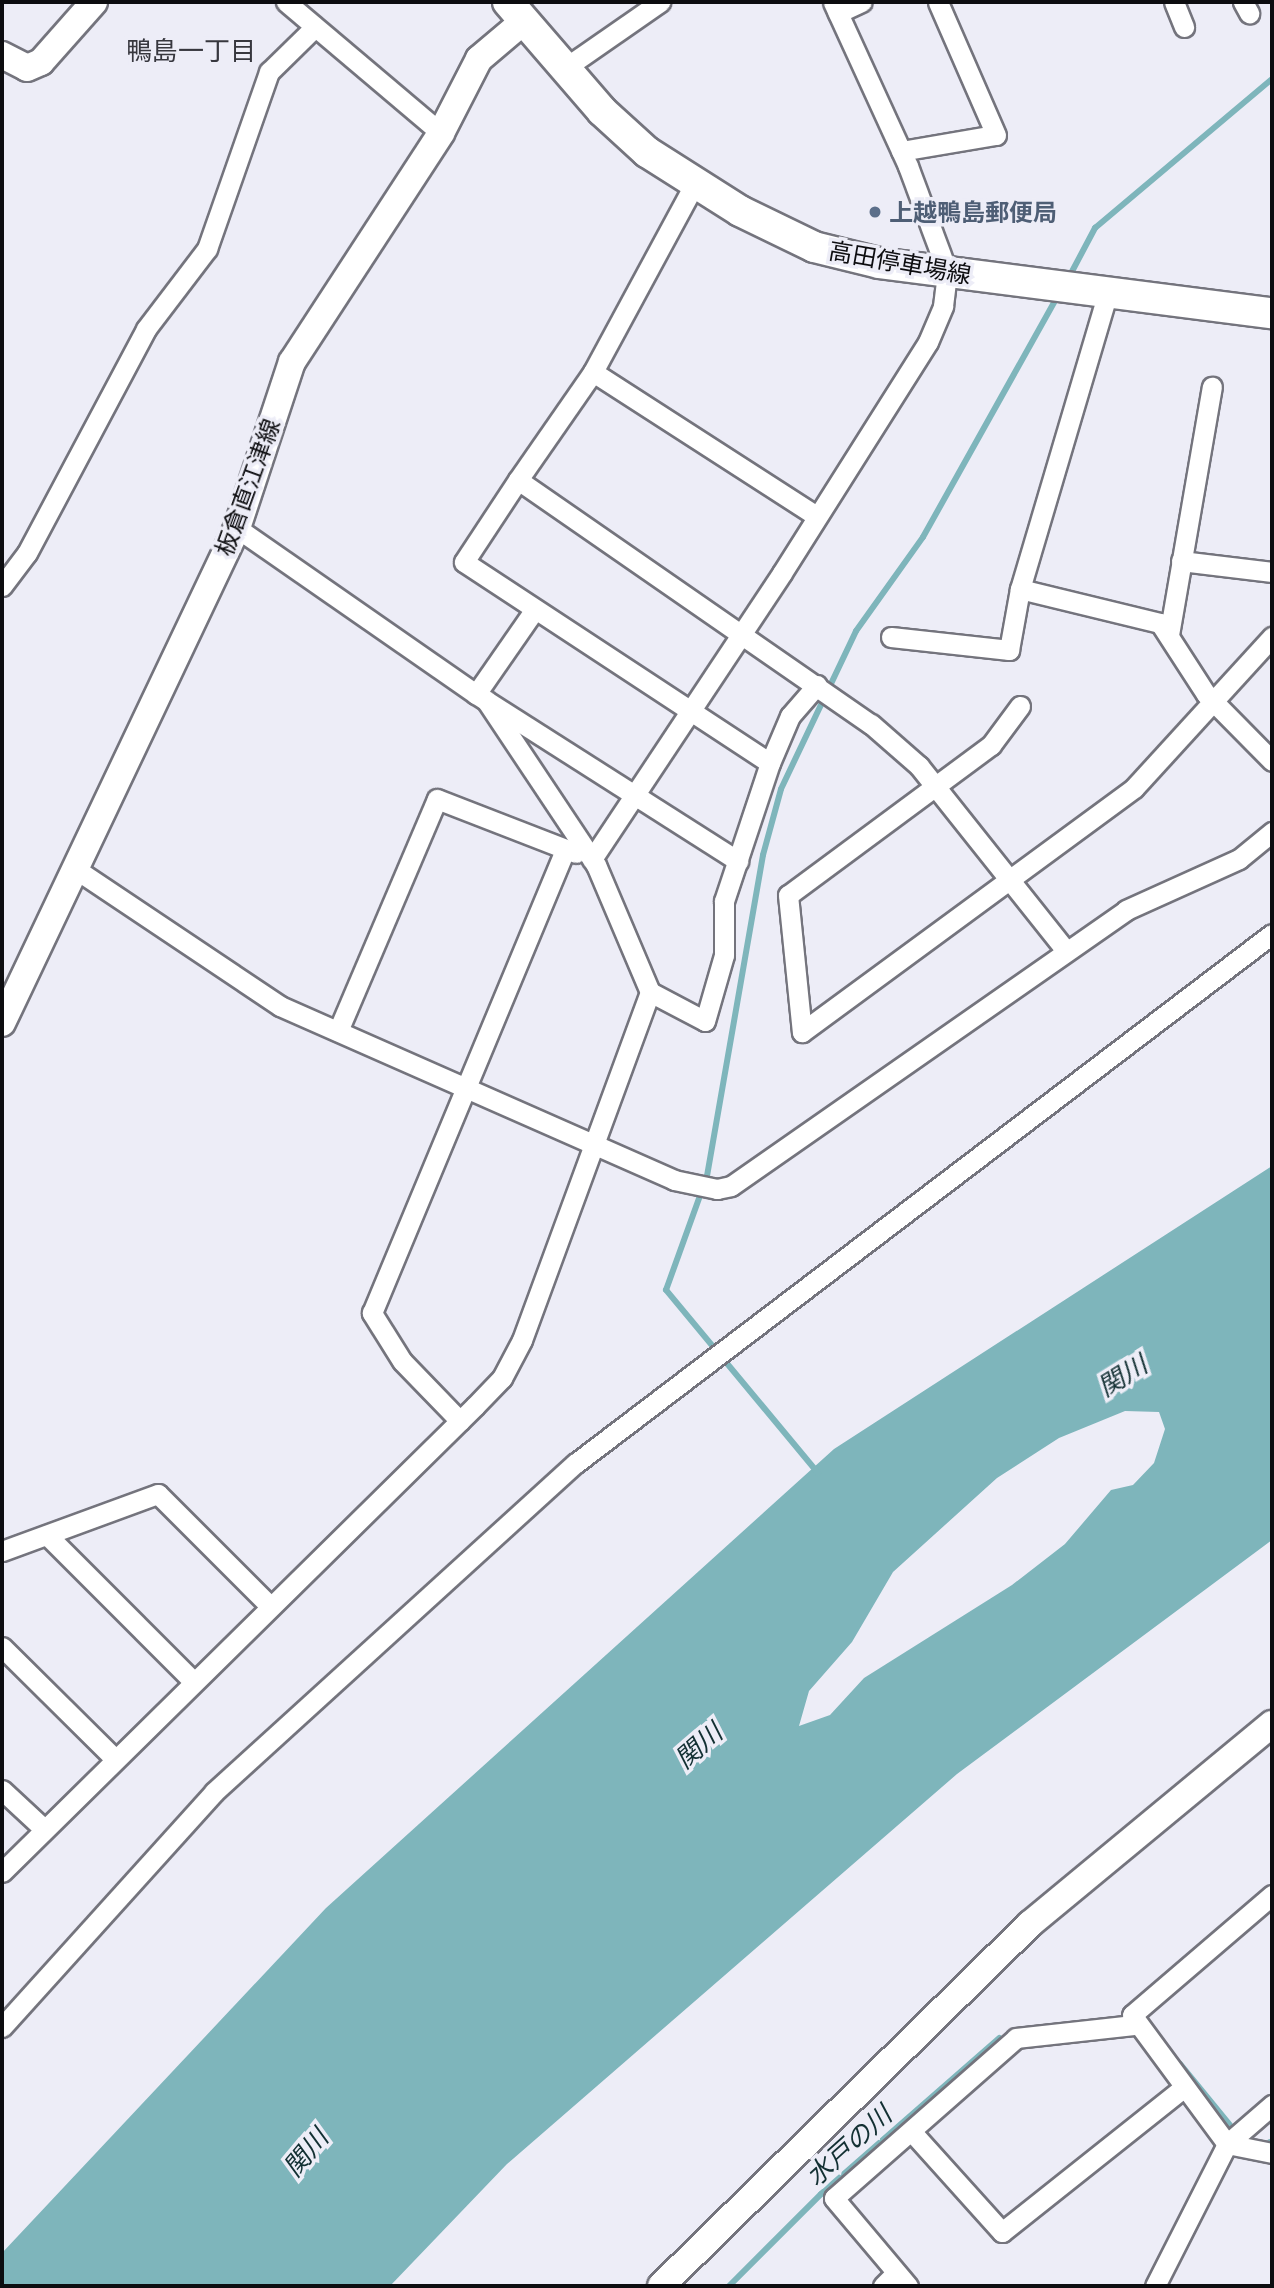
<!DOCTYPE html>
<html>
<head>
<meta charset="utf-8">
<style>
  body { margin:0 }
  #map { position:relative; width:1274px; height:2288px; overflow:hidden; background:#ededf7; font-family:"Exo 2","Noto Sans JP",sans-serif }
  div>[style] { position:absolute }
  .water>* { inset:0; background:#7eb5bb }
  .stream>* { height:6px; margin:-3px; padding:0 3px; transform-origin:3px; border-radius:3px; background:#7eb5bb }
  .roads { filter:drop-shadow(2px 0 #74747d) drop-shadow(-2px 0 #74747d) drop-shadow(0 2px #74747d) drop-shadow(0 -2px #74747d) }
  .street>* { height:19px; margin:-9.5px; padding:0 9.5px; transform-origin:9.5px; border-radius:9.5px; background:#fff }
  .secondary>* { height:26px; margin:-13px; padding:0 13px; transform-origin:13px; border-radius:13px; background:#fff }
  .primary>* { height:30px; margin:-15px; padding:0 15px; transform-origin:15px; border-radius:15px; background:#fff }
  .dots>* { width:19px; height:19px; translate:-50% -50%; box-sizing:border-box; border:4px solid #ededf7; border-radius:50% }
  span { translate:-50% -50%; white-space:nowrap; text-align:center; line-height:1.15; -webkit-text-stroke:7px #ededf7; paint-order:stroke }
  .service-label { font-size:24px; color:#4e5e75; font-weight:700 }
  .left { translate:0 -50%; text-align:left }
  .street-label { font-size:24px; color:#0d0d10 }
  .neighbourhood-label { font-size:26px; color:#37373e }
  .water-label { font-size:26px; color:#133033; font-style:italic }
  .frame { position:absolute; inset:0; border:4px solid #0d0d10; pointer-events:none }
</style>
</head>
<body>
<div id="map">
  <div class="water">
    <i style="clip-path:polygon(evenodd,1272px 1166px,1272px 1540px,957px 1774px,507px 2164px,390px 2286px,2px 2286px,2px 2253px,326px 1908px,834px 1449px,1272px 1166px,1125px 1411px,1159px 1412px,1165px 1429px,1154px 1463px,1133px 1485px,1111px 1490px,1065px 1544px,1012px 1585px,864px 1678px,830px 1715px,799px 1726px,809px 1691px,852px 1642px,893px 1572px,997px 1478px,1059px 1438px,1125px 1411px)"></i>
  </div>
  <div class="stream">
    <i style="left:1068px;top:279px;width:58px;rotate:-62.1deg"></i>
    <i style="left:1095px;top:228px;width:231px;rotate:-40.1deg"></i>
    <i style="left:818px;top:1473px;width:238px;rotate:-129.7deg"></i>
    <i style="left:666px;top:1290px;width:121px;rotate:-70.2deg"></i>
    <i style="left:707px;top:1176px;width:326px;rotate:-80.1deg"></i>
    <i style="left:763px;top:855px;width:68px;rotate:-74.7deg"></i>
    <i style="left:781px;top:789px;width:175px;rotate:-64.6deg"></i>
    <i style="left:856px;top:631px;width:115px;rotate:-54.5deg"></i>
    <i style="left:923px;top:537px;width:278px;rotate:-60.8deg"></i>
    <i style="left:1180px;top:2064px;width:79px;rotate:50.7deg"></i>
    <i style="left:1270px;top:2142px;width:2px"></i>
    <i style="left:729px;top:2286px;width:130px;rotate:-45deg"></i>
    <i style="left:821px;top:2194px;width:237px;rotate:-41.2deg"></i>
  </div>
  <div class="roads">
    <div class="street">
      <i style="left:286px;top:2px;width:203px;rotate:40.2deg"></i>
      <i style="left:1174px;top:2px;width:27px;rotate:68deg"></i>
      <i style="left:1243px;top:2px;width:13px;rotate:61deg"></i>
      <i style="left:838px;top:13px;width:26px;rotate:-25deg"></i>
      <i style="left:565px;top:68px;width:116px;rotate:-34.8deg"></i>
      <i style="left:901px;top:151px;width:96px;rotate:-9.6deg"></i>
      <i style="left:996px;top:135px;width:145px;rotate:-113.6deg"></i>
      <i style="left:694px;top:185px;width:213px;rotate:118.4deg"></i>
      <i style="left:593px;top:372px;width:131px;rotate:124.8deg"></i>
      <i style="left:518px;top:480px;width:429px;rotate:34.7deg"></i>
      <i style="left:871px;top:724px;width:64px;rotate:41.2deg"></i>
      <i style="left:919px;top:766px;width:236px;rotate:51.5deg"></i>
      <i style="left:1108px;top:292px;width:310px;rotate:106.5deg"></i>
      <i style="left:1020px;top:589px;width:144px;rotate:13.7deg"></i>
      <i style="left:1160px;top:623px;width:85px;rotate:57.1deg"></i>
      <i style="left:1206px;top:694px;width:94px;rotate:45.4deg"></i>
      <i style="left:593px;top:372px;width:264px;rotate:32.8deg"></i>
      <i style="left:518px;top:480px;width:98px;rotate:123.4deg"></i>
      <i style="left:464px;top:562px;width:366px;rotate:33.3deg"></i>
      <i style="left:770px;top:763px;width:51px;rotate:-66.9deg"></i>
      <i style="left:790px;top:716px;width:41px;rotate:-48.9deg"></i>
      <i style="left:237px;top:528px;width:291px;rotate:34.8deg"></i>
      <i style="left:476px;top:694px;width:311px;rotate:32.5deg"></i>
      <i style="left:1181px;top:561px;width:92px;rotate:6.9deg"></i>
      <i style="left:2px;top:586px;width:41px;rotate:-52.9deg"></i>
      <i style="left:27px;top:553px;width:254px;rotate:-62deg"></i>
      <i style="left:146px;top:329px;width:101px;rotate:-52.7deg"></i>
      <i style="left:207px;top:249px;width:188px;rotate:-70.7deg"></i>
      <i style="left:269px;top:72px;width:64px;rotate:-44.4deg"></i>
      <i style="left:1169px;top:635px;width:252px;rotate:-80.2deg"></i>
      <i style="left:891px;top:637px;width:119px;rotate:6.3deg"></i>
      <i style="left:1009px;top:650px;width:62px;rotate:-79.8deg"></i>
      <i style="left:476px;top:694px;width:103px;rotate:-55.2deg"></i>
      <i style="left:1020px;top:706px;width:49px;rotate:126.6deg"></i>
      <i style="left:991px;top:745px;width:252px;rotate:143.5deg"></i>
      <i style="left:788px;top:895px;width:138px;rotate:84.2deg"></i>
      <i style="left:802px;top:1032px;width:412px;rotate:-36.3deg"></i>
      <i style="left:1134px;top:788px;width:205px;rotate:-47.6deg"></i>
      <i style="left:592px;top:859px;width:343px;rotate:-56.4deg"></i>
      <i style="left:782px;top:573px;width:273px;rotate:-57.7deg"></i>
      <i style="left:928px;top:342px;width:39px;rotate:-67deg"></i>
      <i style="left:943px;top:306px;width:35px;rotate:-83deg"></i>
      <i style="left:947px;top:271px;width:112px;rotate:-110.4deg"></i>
      <i style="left:908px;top:166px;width:180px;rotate:-114.6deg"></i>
      <i style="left:77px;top:870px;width:244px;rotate:33.8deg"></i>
      <i style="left:280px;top:1006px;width:431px;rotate:23.8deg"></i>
      <i style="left:674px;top:1180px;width:44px;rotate:11.8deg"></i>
      <i style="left:717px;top:1189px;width:14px;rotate:-12deg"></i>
      <i style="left:731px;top:1186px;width:482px;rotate:-34.9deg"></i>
      <i style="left:1126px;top:910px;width:124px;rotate:-24.3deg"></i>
      <i style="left:1239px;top:859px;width:43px;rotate:-39.3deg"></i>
      <i style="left:650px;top:992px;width:62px;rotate:27.8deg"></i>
      <i style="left:705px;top:1021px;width:69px;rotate:-73.9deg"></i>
      <i style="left:724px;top:955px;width:54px;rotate:-90deg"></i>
      <i style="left:724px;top:901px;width:145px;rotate:-71.6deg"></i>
      <i style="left:338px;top:1031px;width:252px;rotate:-66.9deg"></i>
      <i style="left:437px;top:799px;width:149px;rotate:21.2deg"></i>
      <i style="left:460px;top:1421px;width:83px;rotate:-134deg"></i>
      <i style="left:402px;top:1361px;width:57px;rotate:-122deg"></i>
      <i style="left:372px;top:1313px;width:502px;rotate:-67.37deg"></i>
      <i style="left:47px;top:1535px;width:206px;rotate:45deg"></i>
      <i style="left:2px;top:1551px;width:166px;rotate:-20.1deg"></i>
      <i style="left:158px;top:1494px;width:158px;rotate:45deg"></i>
      <i style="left:2px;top:1647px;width:158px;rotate:44.7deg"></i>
      <i style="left:2px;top:1790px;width:57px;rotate:42.9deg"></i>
      <i style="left:2px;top:1872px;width:664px;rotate:-44.57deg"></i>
      <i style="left:475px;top:1406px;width:39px;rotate:-46deg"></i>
      <i style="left:502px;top:1378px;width:43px;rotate:-62.2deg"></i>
      <i style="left:522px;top:1340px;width:371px;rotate:-69.8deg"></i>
      <i style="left:650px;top:992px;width:138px;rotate:-113deg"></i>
      <i style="left:596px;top:865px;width:198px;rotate:-123.7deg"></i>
      <i style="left:1272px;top:1895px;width:184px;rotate:139.4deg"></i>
      <i style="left:1132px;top:2015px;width:160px;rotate:53.6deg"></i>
      <i style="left:1227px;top:2144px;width:46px;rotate:11.3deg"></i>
      <i style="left:2px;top:2027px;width:316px;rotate:-47.9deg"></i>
      <i style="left:214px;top:1792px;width:489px;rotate:-42.3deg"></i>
      <i style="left:576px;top:1463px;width:874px;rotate:-37.24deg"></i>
      <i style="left:911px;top:2131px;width:136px;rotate:48deg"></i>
      <i style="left:1002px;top:2232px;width:231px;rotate:-38.5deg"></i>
      <i style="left:883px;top:2286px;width:18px;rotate:-45deg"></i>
      <i style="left:908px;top:2286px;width:115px;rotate:-130.1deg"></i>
      <i style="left:834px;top:2198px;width:242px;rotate:-41.3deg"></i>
      <i style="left:1016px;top:2038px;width:118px;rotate:-6.3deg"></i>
      <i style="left:1155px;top:2286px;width:159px;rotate:-63.1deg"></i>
      <i style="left:1227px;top:2144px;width:60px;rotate:-40.9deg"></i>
    </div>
    <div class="secondary">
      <i style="left:2px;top:55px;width:28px;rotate:27deg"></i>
      <i style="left:27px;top:68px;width:15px;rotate:-23deg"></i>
      <i style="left:41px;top:62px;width:80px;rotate:-48.5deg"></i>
      <i style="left:2px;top:1023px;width:548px;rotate:-64.6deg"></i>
      <i style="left:237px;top:528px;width:175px;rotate:-71.7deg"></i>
      <i style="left:292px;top:362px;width:273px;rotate:-56.9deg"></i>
      <i style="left:441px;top:133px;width:83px;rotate:-62.8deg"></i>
      <i style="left:479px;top:59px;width:59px;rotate:-40.2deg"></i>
      <i style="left:661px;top:2286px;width:517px;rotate:-44.45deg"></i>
      <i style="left:1030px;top:1924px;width:314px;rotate:-39.6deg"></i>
    </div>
    <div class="primary">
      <i style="left:508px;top:2px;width:144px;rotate:49.2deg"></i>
      <i style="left:602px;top:111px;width:61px;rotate:42.3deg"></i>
      <i style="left:647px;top:152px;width:110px;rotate:32.4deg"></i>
      <i style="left:740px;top:211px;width:82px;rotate:25.9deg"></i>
      <i style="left:814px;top:247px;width:67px;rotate:13.8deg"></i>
      <i style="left:879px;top:263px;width:396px;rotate:7.3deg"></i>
    </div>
  </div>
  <div class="dots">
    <i style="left:875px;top:212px;background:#5c6f8a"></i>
  </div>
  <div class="service-label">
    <span class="left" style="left:889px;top:212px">上越鴨島郵便局</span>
  </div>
  <div class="street-label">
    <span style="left:900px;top:262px;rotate:10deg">高田停車場線</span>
    <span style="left:247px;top:487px;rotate:-70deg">板倉直江津線</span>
  </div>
  <div class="neighbourhood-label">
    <span style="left:191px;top:50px">鴨島一丁目</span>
  </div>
  <div class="water-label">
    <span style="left:1122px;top:1375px;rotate:-32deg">関川</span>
    <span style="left:698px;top:1745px;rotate:-41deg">関川</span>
    <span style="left:848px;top:2145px;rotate:-42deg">水戸の川</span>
    <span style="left:305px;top:2152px;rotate:-50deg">関川</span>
  </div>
  <div class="frame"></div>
</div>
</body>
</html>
